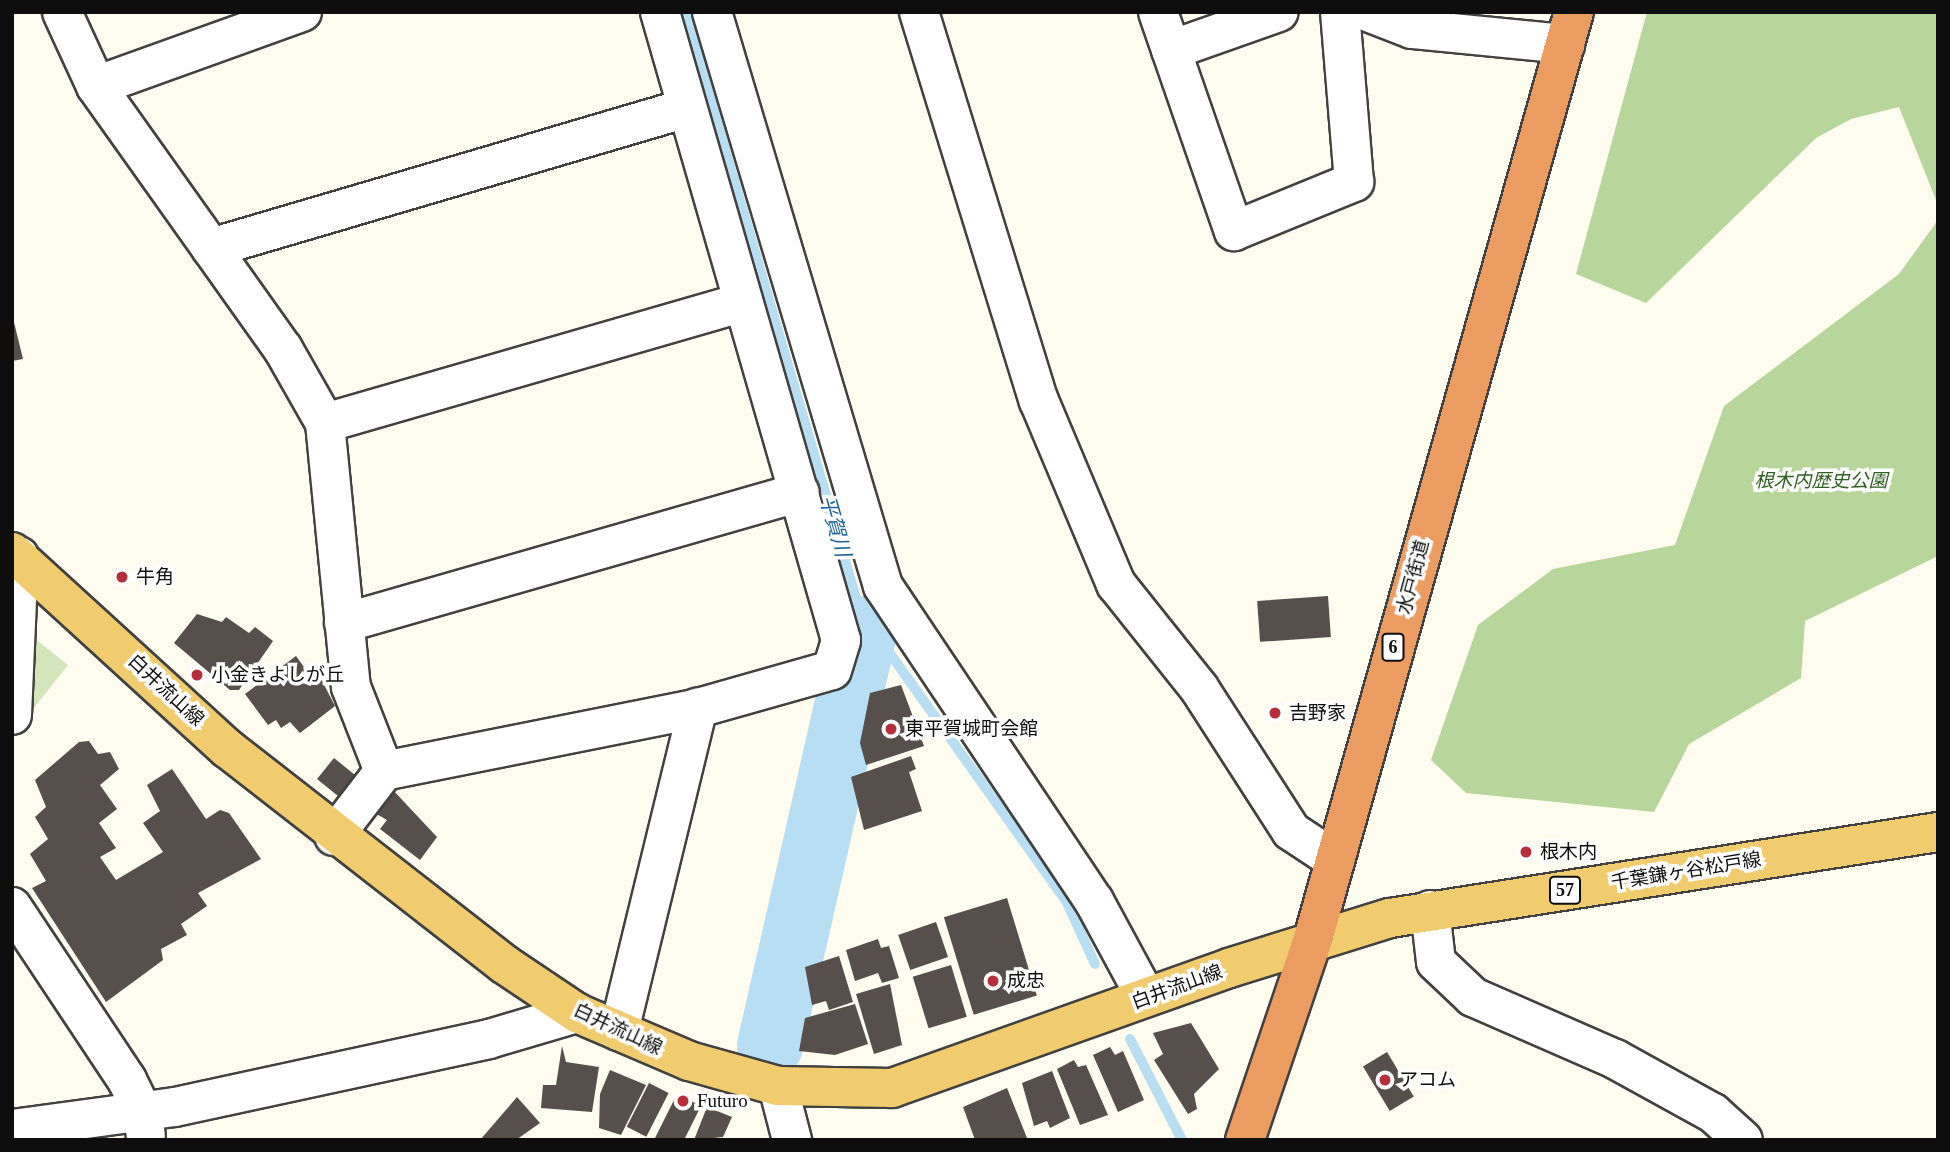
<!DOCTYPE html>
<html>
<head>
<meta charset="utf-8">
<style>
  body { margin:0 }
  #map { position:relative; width:1950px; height:1152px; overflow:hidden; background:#fefbef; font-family:"Times New Roman","Noto Sans JP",serif }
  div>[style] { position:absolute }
  .green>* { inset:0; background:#d3e6bb }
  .forest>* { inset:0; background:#b7d69b }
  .stream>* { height:10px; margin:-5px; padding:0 5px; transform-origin:5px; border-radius:5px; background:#b7def2 }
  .river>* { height:66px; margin:-33px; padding:0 33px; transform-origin:33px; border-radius:33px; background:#b7def2 }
  .building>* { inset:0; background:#564f4b; transform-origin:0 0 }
  .roads { filter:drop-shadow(2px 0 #414141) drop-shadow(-2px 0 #414141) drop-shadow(0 2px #414141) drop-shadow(0 -2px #414141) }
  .minor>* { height:38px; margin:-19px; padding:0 19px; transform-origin:19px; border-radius:19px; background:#fff }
  .major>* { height:38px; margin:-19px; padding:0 19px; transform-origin:19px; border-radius:19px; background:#f0cc6e }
  .highway>* { height:38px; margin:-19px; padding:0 19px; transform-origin:19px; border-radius:19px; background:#eb9c60 }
  .dots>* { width:19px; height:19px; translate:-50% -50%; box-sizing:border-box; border:4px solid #fff; border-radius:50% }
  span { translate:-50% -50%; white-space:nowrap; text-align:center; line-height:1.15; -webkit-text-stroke:7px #fff; paint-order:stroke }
  .shield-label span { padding:2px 5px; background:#fff; border:2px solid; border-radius:5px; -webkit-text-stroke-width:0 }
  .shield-label { font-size:18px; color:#0e0e0e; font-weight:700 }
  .park-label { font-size:19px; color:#316122; font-style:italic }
  .poi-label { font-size:19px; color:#0e0e0e }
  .left { translate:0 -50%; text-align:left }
  .street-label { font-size:19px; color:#0e0e0e }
  .water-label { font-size:21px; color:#1f6698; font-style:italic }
  .frame { position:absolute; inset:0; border:14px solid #0e0e0e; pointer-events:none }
</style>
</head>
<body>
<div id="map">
  <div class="green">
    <i style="clip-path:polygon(34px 638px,68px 665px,30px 713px)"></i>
  </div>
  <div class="forest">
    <i style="clip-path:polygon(1647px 12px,1938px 12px,1938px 205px,1899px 107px,1851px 119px,1816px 138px,1646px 303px,1576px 274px)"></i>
    <i style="clip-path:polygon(1938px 220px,1938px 556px,1805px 621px,1801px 678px,1689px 744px,1654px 812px,1466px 793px,1431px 760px,1478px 625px,1553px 569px,1675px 545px,1724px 406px,1899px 274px)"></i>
  </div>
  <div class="stream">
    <i style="left:685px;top:12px;width:643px;rotate:73.74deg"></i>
    <i style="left:865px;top:629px;width:17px;rotate:33deg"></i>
    <i style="left:879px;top:638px;width:325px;rotate:54.6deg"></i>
    <i style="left:1067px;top:903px;width:67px;rotate:65.3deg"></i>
    <i style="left:1130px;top:1039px;width:114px;rotate:62.8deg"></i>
  </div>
  <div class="river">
    <i style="left:770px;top:1046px;width:428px;rotate:-77.2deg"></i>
  </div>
  <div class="building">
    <i style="clip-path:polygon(12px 314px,23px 359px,12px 361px)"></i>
    <i style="left:1328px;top:596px;width:41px;height:71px;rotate:86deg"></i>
    <i style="clip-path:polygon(197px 614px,222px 622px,226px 617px,249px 633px,255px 627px,273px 641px,239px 690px,230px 690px,174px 643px)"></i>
    <i style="clip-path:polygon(296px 656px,309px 674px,316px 669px,335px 706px,300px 733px,290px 722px,281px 728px,276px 720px,268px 725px,245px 694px)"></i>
    <i style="clip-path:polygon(901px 685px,924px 746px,866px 765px,860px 743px,870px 693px)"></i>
    <i style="clip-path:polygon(89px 741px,98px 754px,110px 752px,119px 769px,100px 785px,117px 809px,99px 823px,116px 848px,100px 857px,116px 880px,163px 852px,143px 823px,160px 811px,147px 785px,172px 769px,206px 819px,220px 810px,229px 813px,261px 859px,198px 893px,207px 906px,181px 924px,187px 935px,161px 949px,163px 960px,106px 1002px,32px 888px,46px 881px,30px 854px,48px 839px,35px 817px,46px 807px,35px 780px,79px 742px)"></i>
    <i style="clip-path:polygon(911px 756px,916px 769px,909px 772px,922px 811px,864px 830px,851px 777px)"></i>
    <i style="left:334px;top:758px;width:27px;height:27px;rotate:39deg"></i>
    <i style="clip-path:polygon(391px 788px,437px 837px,420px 860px,380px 829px,387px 820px,373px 812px)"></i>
    <i style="left:1007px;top:898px;width:102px;height:66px;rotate:73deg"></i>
    <i style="left:936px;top:922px;width:37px;height:40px;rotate:71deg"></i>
    <i style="clip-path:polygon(878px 939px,881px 948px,889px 946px,899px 978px,882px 983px,878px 973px,855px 981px,846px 950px)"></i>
    <i style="clip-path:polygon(839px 956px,853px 1002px,829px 1010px,826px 1001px,812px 1005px,805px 967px)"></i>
    <i style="left:951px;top:965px;width:54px;height:40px;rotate:73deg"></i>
    <i style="clip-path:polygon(890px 984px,902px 1045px,874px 1054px,856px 994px)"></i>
    <i style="clip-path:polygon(855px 1004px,868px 1044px,835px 1055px,799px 1051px,805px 1018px)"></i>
    <i style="clip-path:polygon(1191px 1023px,1219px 1069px,1194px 1094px,1197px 1109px,1188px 1114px,1154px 1060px,1163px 1054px,1153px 1033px)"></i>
    <i style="clip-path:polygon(562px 1046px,566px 1062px,599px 1067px,592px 1112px,541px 1108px,543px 1085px,556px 1085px)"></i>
    <i style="clip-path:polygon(1110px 1047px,1115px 1055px,1123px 1051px,1144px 1100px,1118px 1112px,1093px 1055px)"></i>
    <i style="left:1387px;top:1052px;width:52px;height:28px;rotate:59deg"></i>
    <i style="clip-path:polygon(1074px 1060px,1078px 1067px,1086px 1065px,1108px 1115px,1080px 1125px,1057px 1069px)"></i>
    <i style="clip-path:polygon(610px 1070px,646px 1085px,621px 1135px,599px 1128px,600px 1094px)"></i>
    <i style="clip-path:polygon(1052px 1071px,1070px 1118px,1050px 1128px,1047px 1121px,1034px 1126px,1022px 1083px)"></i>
    <i style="left:649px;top:1083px;width:22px;height:49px;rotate:27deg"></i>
    <i style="clip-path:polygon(1007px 1088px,1027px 1138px,975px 1140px,963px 1107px)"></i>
    <i style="clip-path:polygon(677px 1094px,701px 1106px,684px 1140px,655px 1138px)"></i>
    <i style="clip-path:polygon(517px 1097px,540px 1123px,516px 1140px,480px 1140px)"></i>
    <i style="clip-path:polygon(707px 1107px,732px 1117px,723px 1137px,694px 1140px)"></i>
  </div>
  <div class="roads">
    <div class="minor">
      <i style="left:62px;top:12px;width:81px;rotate:65.3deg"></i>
      <i style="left:96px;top:86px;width:323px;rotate:54.6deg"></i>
      <i style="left:283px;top:349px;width:85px;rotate:60.4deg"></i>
      <i style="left:325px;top:423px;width:265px;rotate:84.4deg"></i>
      <i style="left:351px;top:687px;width:90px;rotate:68.6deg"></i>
      <i style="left:384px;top:771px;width:320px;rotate:-11.3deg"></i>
      <i style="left:698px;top:708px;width:139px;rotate:-15.8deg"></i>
      <i style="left:832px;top:670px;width:31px;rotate:-73deg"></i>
      <i style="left:841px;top:640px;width:654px;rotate:-106.08deg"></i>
      <i style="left:712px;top:12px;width:599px;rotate:73.41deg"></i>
      <i style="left:883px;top:586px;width:379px;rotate:56.2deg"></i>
      <i style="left:1094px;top:901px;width:109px;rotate:61.6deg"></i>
      <i style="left:919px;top:12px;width:407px;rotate:72.9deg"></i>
      <i style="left:1039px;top:401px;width:199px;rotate:67.2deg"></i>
      <i style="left:1116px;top:584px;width:133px;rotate:51.4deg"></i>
      <i style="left:1199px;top:688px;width:170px;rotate:57.2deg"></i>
      <i style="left:1291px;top:831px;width:53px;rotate:33.4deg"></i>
      <i style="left:1158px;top:12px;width:232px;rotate:70.9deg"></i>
      <i style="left:1234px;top:231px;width:130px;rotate:-22.2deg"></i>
      <i style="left:1354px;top:182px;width:171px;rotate:-94.7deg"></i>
      <i style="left:1368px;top:12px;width:47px;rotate:21.1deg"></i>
      <i style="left:1412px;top:29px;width:154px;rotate:5.6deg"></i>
      <i style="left:1171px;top:50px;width:114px;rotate:-19.4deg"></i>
      <i style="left:96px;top:86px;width:219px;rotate:-19.8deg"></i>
      <i style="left:211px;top:248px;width:496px;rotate:-16.4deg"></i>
      <i style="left:325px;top:423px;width:435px;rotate:-16.1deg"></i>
      <i style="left:344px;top:623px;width:474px;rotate:-16deg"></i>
      <i style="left:12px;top:715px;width:159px;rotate:-87.5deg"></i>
      <i style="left:334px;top:836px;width:82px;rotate:-52.4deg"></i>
      <i style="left:12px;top:907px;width:208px;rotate:56.4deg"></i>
      <i style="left:127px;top:1080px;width:37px;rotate:64deg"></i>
      <i style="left:143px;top:1113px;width:23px;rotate:83deg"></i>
      <i style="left:1430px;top:910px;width:52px;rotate:83.4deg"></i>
      <i style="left:1436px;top:962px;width:51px;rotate:43.4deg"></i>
      <i style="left:1473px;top:997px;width:155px;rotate:23.6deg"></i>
      <i style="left:1615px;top:1059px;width:112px;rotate:28.9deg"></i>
      <i style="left:1713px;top:1113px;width:40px;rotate:42deg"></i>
      <i style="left:619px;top:1031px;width:333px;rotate:-76.3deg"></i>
      <i style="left:778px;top:1086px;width:56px;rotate:75.5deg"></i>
      <i style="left:12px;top:1129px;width:164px;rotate:-7.7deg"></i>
      <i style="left:175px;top:1107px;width:321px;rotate:-12.2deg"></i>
      <i style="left:489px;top:1039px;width:92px;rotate:-16.5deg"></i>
    </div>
    <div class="major">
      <i style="left:12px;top:552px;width:292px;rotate:42.4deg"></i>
      <i style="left:228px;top:749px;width:350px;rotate:37.9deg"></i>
      <i style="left:504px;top:964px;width:88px;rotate:33.9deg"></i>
      <i style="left:577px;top:1013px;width:122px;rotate:23.2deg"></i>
      <i style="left:689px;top:1061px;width:92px;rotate:15.7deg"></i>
      <i style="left:778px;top:1086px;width:114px;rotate:1deg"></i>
      <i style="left:892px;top:1088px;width:358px;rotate:-19.6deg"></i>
      <i style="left:1229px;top:968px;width:169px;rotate:-17.3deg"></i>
      <i style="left:1390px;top:918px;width:555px;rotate:-8.92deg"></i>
    </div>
    <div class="highway">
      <i style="left:1245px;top:1140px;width:212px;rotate:-71.3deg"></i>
      <i style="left:1313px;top:939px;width:963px;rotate:-74.28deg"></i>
    </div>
  </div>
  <div class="dots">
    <i style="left:122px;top:577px;background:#b52e39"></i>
    <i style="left:197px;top:675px;background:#b52e39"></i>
    <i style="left:1275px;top:713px;background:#b52e39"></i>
    <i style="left:891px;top:729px;background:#b52e39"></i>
    <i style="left:1526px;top:852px;background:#b52e39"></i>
    <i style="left:993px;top:981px;background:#b52e39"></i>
    <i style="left:1385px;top:1080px;background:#b52e39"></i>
    <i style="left:683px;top:1101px;background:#b52e39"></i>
  </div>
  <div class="shield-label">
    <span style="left:1393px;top:647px">6</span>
    <span style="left:1565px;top:890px">57</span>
  </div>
  <div class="park-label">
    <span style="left:1821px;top:481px">根木内歴史公園</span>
  </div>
  <div class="poi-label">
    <span class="left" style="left:136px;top:577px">牛角</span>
    <span class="left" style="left:211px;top:675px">小金きよしが丘</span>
    <span class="left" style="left:1289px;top:713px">吉野家</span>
    <span class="left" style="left:905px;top:729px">東平賀城町会館</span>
    <span class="left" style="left:1540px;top:852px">根木内</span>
    <span class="left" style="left:1007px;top:981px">成忠</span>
    <span class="left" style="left:1399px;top:1080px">アコム</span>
    <span class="left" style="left:697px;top:1101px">Futuro</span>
  </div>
  <div class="street-label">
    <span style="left:1413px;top:577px;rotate:-75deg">水戸街道</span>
    <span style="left:166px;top:690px;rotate:43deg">白井流山線</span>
    <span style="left:1686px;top:871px;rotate:-9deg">千葉鎌ヶ谷松戸線</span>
    <span style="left:1177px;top:987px;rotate:-20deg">白井流山線</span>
    <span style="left:618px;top:1029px;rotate:25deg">白井流山線</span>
  </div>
  <div class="water-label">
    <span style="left:835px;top:526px;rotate:74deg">平賀川</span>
  </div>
  <div class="frame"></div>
</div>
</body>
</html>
